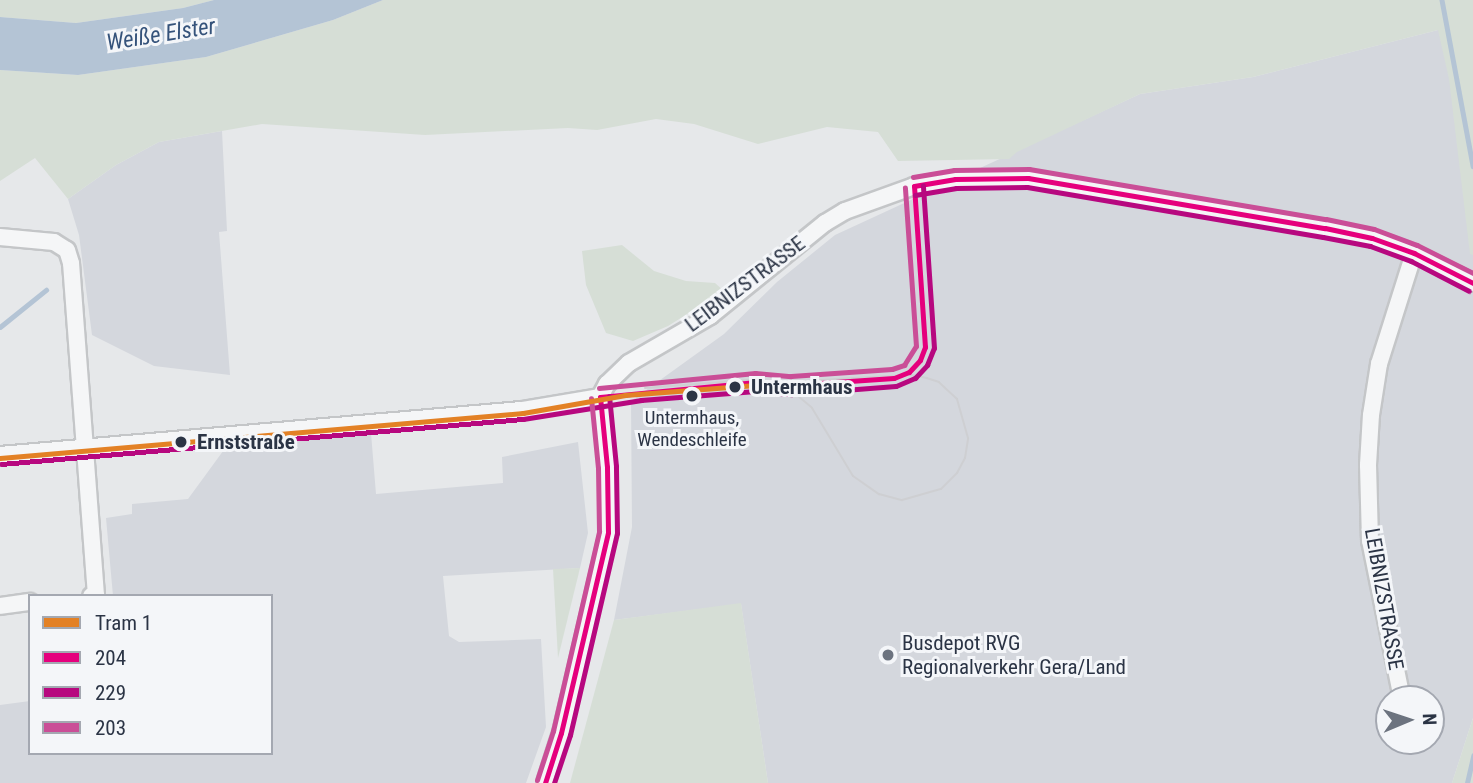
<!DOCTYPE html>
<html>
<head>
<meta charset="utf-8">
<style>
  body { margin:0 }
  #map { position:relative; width:1473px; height:783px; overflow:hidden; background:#e6e8ea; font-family:"Roboto Condensed",sans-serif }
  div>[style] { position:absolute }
  .built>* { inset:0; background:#d4d7dd }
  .green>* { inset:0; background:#d6ded6 }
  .water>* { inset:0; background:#b4c4d5 }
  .stream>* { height:4.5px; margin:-2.25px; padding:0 2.25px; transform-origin:2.25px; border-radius:2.25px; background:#b4c4d5 }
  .roads { filter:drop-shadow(2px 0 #c4c6c8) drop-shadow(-2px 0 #c4c6c8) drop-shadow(0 2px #c4c6c8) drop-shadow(0 -2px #c4c6c8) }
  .minor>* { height:16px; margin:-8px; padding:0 8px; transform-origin:8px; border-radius:8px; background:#f5f6f7 }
  .tram>* { height:2px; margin:-1px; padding:0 1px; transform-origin:1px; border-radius:1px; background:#cecfd2 }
  .bus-1>* { height:5px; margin:-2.5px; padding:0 2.5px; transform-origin:2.5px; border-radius:2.5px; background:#e5007d }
  .bus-2>* { height:5px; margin:-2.5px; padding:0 2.5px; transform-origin:2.5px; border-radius:2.5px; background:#b7087f }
  .bus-3>* { height:5px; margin:-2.5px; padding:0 2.5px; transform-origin:2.5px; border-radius:2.5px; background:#ca4e97 }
  .tram-1>* { height:5px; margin:-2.5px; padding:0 2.5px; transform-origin:2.5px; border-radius:2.5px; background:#e38125 }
  .dots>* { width:19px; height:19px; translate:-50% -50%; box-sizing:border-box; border:4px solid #f4f6f9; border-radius:50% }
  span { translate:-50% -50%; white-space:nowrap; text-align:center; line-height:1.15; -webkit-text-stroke:6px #f4f6f9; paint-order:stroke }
  .bus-label { font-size:19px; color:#2b3445 }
  .street-label { font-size:21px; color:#2b3445 }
  .stop-label { font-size:21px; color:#2b3445; font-weight:700 }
  .left { translate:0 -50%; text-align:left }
  .poi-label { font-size:21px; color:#2b3445 }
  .water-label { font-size:23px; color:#34527a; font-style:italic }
  .legend { position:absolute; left:28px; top:594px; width:245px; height:161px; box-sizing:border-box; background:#f4f6f9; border:2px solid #a4a8b1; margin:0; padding:9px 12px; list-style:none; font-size:21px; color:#2b3445 }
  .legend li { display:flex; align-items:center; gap:14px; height:35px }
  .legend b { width:35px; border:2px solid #a4a8b1 }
  .north { position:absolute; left:1375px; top:685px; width:70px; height:70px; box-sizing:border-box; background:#f4f6f9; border:2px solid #a4a8b1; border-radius:50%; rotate:88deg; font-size:19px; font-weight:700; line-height:28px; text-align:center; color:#2b3445 }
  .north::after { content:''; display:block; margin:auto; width:24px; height:32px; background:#6c737f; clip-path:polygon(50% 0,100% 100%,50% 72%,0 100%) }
</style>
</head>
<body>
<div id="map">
  <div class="built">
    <i style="clip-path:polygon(evenodd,1473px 5px,1473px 718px,1452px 783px,768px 783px,741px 604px,614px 620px,632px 527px,631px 401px,724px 334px,777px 282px,835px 235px,1140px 94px,1253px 77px,1438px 30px,1473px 5px,1389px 699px,1431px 699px,1431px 741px,1389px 741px,1389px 699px)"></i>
    <i style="clip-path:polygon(222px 131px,227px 231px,219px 232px,230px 375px,154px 366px,92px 335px,79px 235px,68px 199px,116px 165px,159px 142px)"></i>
    <i style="clip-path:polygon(371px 433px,376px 494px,503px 483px,502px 457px,578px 442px,588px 533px,580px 568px,443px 576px,449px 636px,459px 642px,541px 639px,546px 727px,526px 783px,0 783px,0 705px,30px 701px,30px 753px,271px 753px,271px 596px,113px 596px,106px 518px,132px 514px,132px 504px,188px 499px,226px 447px)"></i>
  </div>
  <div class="green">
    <i style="clip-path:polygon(0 0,214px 0,183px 8px,76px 23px,0 17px)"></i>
    <i style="clip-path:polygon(383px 0,1473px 0,1473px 255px,1470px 254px,1449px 79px,1438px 30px,1253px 77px,1140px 94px,1017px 152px,1009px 159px,898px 161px,878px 132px,827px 127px,758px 144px,694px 124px,656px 119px,597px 130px,568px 128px,425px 135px,262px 124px,159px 142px,116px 165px,68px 199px,35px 158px,0 181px,0 70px,78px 75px,206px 57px,333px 20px)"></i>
    <i style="clip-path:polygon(622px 245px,654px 271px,686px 281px,715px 283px,724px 291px,668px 326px,633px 341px,606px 333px,586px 285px,582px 251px)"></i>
    <i style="clip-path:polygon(580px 568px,558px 658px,553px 569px)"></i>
    <i style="clip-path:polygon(741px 603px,768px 783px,570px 783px,614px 620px)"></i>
    <i style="clip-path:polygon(1473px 718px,1473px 783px,1452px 783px)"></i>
  </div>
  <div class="water">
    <i style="clip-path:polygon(214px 0,383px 0,333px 20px,206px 57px,78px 75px,0 70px,0 17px,76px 23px,183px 8px)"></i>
  </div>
  <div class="stream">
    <i style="left:1442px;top:0;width:169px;rotate:79.4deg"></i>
    <i style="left:0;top:327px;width:59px;rotate:-38.8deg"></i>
    <i style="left:1467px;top:783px;width:28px;rotate:-77deg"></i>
  </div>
  <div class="roads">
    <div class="minor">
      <i style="left:0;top:237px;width:54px;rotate:5.3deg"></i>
      <i style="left:54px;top:242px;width:15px;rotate:32deg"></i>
      <i style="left:67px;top:250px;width:14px;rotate:73deg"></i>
      <i style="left:71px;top:263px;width:333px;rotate:85.7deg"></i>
      <i style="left:96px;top:595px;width:5px;rotate:169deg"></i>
      <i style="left:600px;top:397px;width:15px;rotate:-62deg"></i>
      <i style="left:607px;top:384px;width:30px;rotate:-44deg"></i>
      <i style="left:629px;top:363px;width:94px;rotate:-30.1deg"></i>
      <i style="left:710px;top:316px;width:148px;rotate:-39deg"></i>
      <i style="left:825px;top:223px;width:23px;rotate:-31deg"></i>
      <i style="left:845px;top:211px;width:73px;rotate:-19.9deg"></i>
      <i style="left:914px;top:186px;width:42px;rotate:-9.7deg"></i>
      <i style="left:955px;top:179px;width:73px;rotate:-0.8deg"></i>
      <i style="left:1028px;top:178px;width:301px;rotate:9.6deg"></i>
      <i style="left:1325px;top:228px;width:48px;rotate:12deg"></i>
      <i style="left:1372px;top:238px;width:45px;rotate:19.7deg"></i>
      <i style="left:1414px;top:253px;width:66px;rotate:27deg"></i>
      <i style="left:0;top:455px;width:524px;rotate:-4.93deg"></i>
      <i style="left:522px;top:410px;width:79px;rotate:-9.5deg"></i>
      <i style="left:0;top:606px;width:30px;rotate:-8deg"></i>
      <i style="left:1402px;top:699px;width:161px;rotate:-101.4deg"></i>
      <i style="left:1370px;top:541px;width:76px;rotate:-91.5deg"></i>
      <i style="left:1368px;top:465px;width:50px;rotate:-86.6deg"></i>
      <i style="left:1371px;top:415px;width:52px;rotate:-81.1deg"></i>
      <i style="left:1379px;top:364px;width:116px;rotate:-72.5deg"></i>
      <i style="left:545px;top:783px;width:52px;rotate:-72.3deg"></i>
      <i style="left:561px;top:733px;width:206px;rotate:-76.8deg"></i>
      <i style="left:608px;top:532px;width:65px;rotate:-90.9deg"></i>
      <i style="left:607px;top:467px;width:70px;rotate:-95.7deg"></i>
    </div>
  </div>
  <div class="tram">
    <i style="left:645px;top:388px;width:104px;rotate:-4.4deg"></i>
    <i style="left:749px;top:380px;width:17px;rotate:3deg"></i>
    <i style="left:766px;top:381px;width:9px;rotate:13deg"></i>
    <i style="left:775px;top:383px;width:11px;rotate:15deg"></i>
    <i style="left:786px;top:386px;width:34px;rotate:40deg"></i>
    <i style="left:812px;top:408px;width:79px;rotate:58.9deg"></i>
    <i style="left:853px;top:476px;width:32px;rotate:35deg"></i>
    <i style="left:879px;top:494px;width:24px;rotate:15deg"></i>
    <i style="left:902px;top:500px;width:41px;rotate:-15.8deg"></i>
    <i style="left:941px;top:489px;width:23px;rotate:-45deg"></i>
    <i style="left:957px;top:473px;width:17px;rotate:-62deg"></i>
    <i style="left:965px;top:458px;width:20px;rotate:-81deg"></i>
    <i style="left:968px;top:438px;width:41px;rotate:-105.8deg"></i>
    <i style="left:957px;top:399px;width:25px;rotate:-137deg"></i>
    <i style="left:939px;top:382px;width:13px;rotate:-162deg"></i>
    <i style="left:927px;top:378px;width:16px;rotate:-169deg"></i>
    <i style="left:911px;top:375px;width:58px;rotate:177deg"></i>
    <i style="left:853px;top:378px;width:78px;rotate:176.3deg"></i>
    <i style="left:775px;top:383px;width:19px;rotate:174deg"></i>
  </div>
  <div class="bus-1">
    <i style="left:914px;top:186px;width:42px;rotate:-9.7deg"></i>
    <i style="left:955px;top:179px;width:73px;rotate:-0.8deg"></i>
    <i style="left:1028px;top:178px;width:301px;rotate:9.6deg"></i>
    <i style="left:1325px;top:228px;width:48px;rotate:12deg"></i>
    <i style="left:1372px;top:238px;width:45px;rotate:19.7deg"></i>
    <i style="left:1414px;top:253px;width:66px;rotate:27deg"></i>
    <i style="left:600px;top:397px;width:157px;rotate:-5.5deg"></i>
    <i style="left:756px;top:382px;width:35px;rotate:5deg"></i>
    <i style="left:791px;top:385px;width:103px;rotate:-3.9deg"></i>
    <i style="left:894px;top:378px;width:16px;rotate:-22deg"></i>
    <i style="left:909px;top:372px;width:16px;rotate:-47deg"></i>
    <i style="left:920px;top:360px;width:14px;rotate:-69deg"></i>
    <i style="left:925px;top:347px;width:161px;rotate:-93.9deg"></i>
    <i style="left:545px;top:783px;width:52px;rotate:-72.3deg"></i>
    <i style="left:561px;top:733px;width:206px;rotate:-76.8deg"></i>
    <i style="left:608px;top:532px;width:65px;rotate:-90.9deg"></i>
    <i style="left:607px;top:467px;width:70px;rotate:-95.7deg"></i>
  </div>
  <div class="bus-2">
    <i style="left:915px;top:195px;width:42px;rotate:-9.7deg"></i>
    <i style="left:956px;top:188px;width:71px;rotate:-0.8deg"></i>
    <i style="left:1027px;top:187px;width:300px;rotate:9.6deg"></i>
    <i style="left:1323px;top:237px;width:48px;rotate:10.8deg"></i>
    <i style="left:1370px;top:246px;width:44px;rotate:20.1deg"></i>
    <i style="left:1411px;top:261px;width:65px;rotate:27.3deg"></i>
    <i style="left:1px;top:464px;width:524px;rotate:-4.93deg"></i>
    <i style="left:523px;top:419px;width:120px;rotate:-9.1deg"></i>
    <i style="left:641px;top:400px;width:115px;rotate:-4.5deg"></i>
    <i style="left:756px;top:391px;width:36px;rotate:5deg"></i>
    <i style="left:792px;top:394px;width:104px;rotate:-4.4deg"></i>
    <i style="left:896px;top:386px;width:21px;rotate:-23deg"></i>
    <i style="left:915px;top:378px;width:18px;rotate:-47deg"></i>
    <i style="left:927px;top:365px;width:18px;rotate:-68deg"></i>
    <i style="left:934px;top:348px;width:163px;rotate:-93.9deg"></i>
    <i style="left:554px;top:783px;width:51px;rotate:-71.6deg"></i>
    <i style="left:570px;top:735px;width:207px;rotate:-76.9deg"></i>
    <i style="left:617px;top:533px;width:67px;rotate:-90.9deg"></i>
    <i style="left:616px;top:466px;width:70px;rotate:-95.7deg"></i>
  </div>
  <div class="bus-3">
    <i style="left:913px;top:177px;width:42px;rotate:-9.7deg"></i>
    <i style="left:954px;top:170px;width:75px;rotate:-0.8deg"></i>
    <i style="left:1029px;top:169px;width:301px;rotate:9.6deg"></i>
    <i style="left:1326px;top:219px;width:49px;rotate:11.8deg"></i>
    <i style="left:1374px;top:229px;width:46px;rotate:20.4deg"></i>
    <i style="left:1417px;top:245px;width:63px;rotate:26.6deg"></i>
    <i style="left:599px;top:388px;width:157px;rotate:-5.5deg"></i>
    <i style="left:755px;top:373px;width:36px;rotate:5deg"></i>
    <i style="left:791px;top:376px;width:101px;rotate:-4deg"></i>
    <i style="left:892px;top:369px;width:13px;rotate:-18deg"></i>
    <i style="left:904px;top:365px;width:22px;rotate:-58deg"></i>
    <i style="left:916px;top:346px;width:159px;rotate:-94deg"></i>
    <i style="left:537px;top:780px;width:52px;rotate:-71.9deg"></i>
    <i style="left:553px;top:731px;width:205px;rotate:-77deg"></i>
    <i style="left:599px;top:531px;width:63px;rotate:-90.9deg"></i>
    <i style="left:598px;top:468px;width:70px;rotate:-95.7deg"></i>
  </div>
  <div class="tram-1">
    <i style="left:0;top:458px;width:525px;rotate:-4.92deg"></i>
    <i style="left:523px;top:413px;width:104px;rotate:-10deg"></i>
    <i style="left:625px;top:395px;width:131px;rotate:-4.4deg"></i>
  </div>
  <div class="dots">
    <i style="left:735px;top:387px;background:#2b3445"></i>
    <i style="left:692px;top:396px;background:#2b3445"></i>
    <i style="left:181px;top:442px;background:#2b3445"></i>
    <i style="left:888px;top:655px;background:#6c737f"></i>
  </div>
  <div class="bus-label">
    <span style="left:692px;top:429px">Untermhaus,<br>Wendeschleife</span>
  </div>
  <div class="street-label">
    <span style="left:745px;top:284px;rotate:-37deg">LEIBNIZSTRASSE</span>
    <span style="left:1384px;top:599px;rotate:80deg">LEIBNIZSTRASSE</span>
  </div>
  <div class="stop-label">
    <span class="left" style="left:751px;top:387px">Untermhaus</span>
    <span class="left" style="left:197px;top:442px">Ernststraße</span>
  </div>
  <div class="poi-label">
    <span class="left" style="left:902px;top:655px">Busdepot RVG<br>Regionalverkehr Gera/Land</span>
  </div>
  <div class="water-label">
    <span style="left:161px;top:35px;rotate:-9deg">Weiße Elster</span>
  </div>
  <ul class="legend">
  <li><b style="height:9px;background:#e38125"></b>Tram 1</li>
  <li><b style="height:9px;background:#e5007d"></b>204</li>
  <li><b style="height:9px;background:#b7087f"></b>229</li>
  <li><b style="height:9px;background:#ca4e97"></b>203</li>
  </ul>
  <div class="north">N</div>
</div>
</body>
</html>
